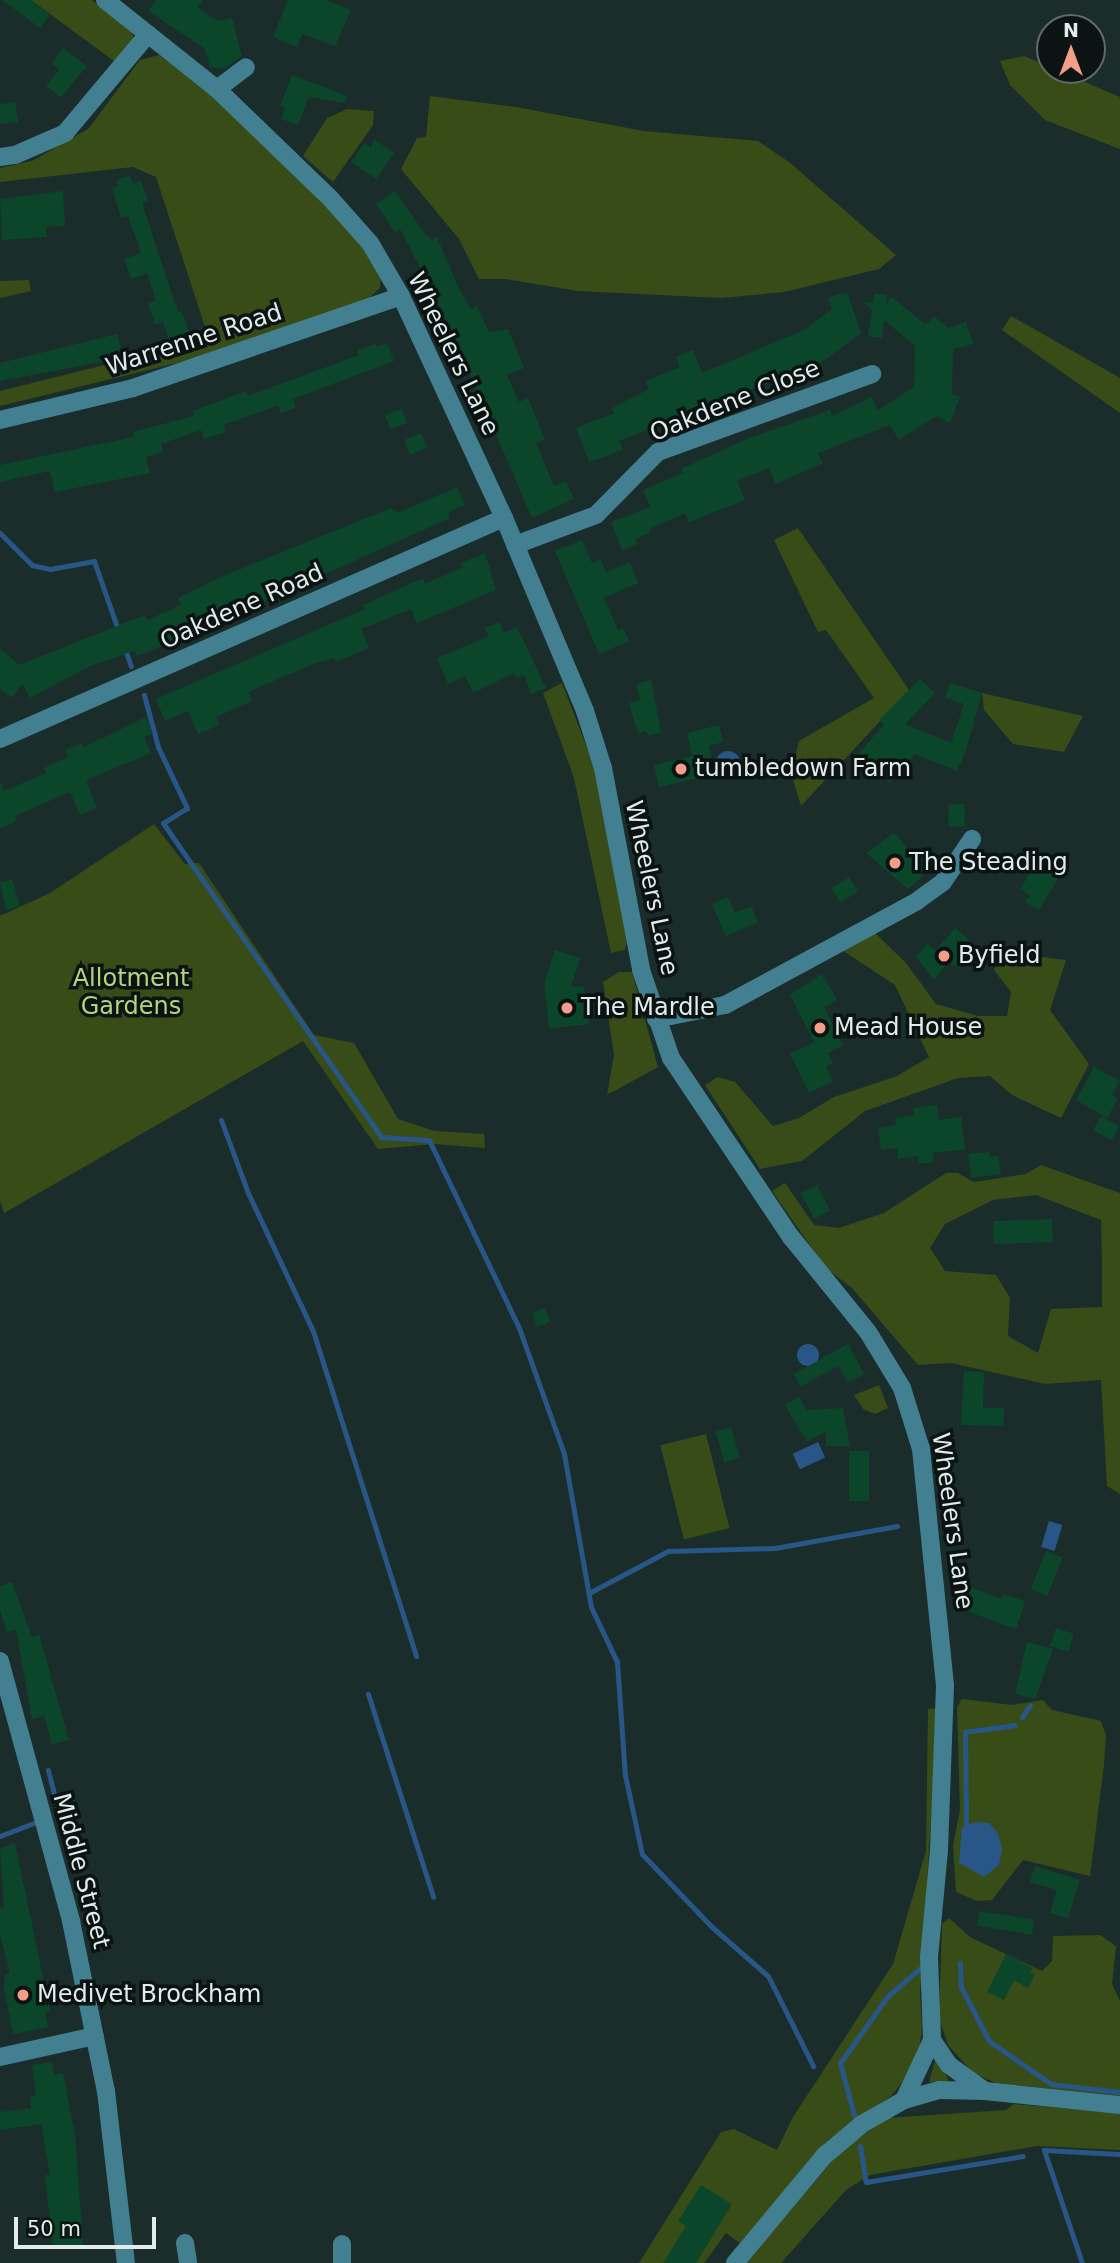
<!DOCTYPE html>
<html>
<head>
<meta charset="utf-8">
<style>
  body { margin:0 }
  #map { position:relative; width:1120px; height:2263px; overflow:hidden; background:#1a2d2b; font-family:"DejaVu Sans",sans-serif }
  div>[style] { position:absolute }
  .green>* { inset:0; background:#384c17; transform-origin:0 0 }
  .water>* { inset:0; background:#285787; transform-origin:0 0 }
  .round { border-radius:50% }
  .stream>* { height:5px; margin:-2.5px; padding:0 2.5px; transform-origin:2.5px; border-radius:2.5px; background:#285787 }
  .building>* { inset:0; background:#0b462b; transform-origin:0 0 }
  .minor>* { height:18px; margin:-9px; padding:0 9px; transform-origin:9px; border-radius:9px; background:#427f91 }
  .dots>* { width:19px; height:19px; translate:-50% -50%; box-sizing:border-box; border:4px solid #0b1313; border-radius:50% }
  span { translate:-50% -50%; white-space:nowrap; text-align:center; line-height:1.15; -webkit-text-stroke:7px #0b1313; paint-order:stroke }
  .street-label { font-size:24px; color:#e1eceb }
  .poi-label { font-size:24px; color:#e1eceb }
  .left { translate:0 -50%; text-align:left }
  .park-label { font-size:24px; color:#b1d67b }
  .north { position:absolute; left:1036px; top:14px; width:70px; height:70px; box-sizing:border-box; background:#0b1313; border:2px solid #616a69; border-radius:50%; rotate:0deg; font-size:19px; font-weight:700; line-height:28px; text-align:center; color:#e1eceb }
  .north::after { content:''; display:block; margin:auto; width:24px; height:32px; background:#f49e89; clip-path:polygon(50% 0,100% 100%,50% 72%,0 100%) }
  .scale { position:absolute; left:14px; top:2217px; width:142px; height:32px; box-sizing:border-box; border:4px solid #e1eceb; border-top:0; padding-left:9px; font-size:21px; line-height:24px; white-space:nowrap; color:#e1eceb; -webkit-text-stroke:5px #0b1313; paint-order:stroke }
</style>
</head>
<body>
<div id="map">
  <div class="green">
    <i style="clip-path:polygon(31px 0,92px 0,131px 30px,134px 39px,118px 64px)"></i>
    <i style="clip-path:polygon(159px 55px,220px 100px,296px 174px,363px 246px,381px 276px,380px 288px,369px 298px,214px 354px,0 406px,0 391px,209px 339px,156px 177px,133px 167px,0 182px,0 168px,32px 161px,88px 129px,140px 60px)"></i>
    <i style="clip-path:polygon(1024px 56px,1120px 97px,1120px 149px,1045px 120px,1010px 85px,1000px 61px)"></i>
    <i style="clip-path:polygon(430px 96px,516px 107px,644px 131px,758px 141px,789px 162px,896px 255px,879px 269px,784px 292px,721px 298px,578px 291px,505px 279px,479px 279px,459px 239px,401px 169px,417px 138px,426px 137px)"></i>
    <i style="clip-path:polygon(347px 109px,374px 111px,373px 125px,333px 182px,303px 156px,327px 118px)"></i>
    <i style="clip-path:polygon(29px 280px,31px 291px,0 298px,0 281px)"></i>
    <i style="clip-path:polygon(1011px 316px,1120px 378px,1120px 413px,1002px 330px)"></i>
    <i style="clip-path:polygon(798px 528px,909px 690px,801px 806px,791px 773px,799px 741px,874px 698px,826px 630px,818px 632px,774px 540px)"></i>
    <i style="clip-path:polygon(562px 683px,595px 769px,627px 940px,625px 950px,611px 953px,574px 778px,543px 693px)"></i>
    <i style="clip-path:polygon(982px 693px,1083px 716px,1064px 752px,1013px 744px,984px 710px)"></i>
    <i style="clip-path:polygon(154px 824px,185px 864px,199px 863px,314px 1035px,354px 1043px,398px 1119px,434px 1131px,484px 1134px,485px 1148px,435px 1144px,378px 1149px,303px 1041px,4px 1213px,0 1201px,0 916px,50px 893px)"></i>
    <i style="clip-path:polygon(874px 932px,906px 963px,936px 1004px,978px 1016px,1007px 1016px,1011px 992px,994px 970px,1001px 952px,1066px 960px,1050px 1010px,1089px 1064px,1061px 1118px,1012px 1095px,990px 1076px,958px 1078px,865px 1111px,802px 1161px,760px 1169px,705px 1085px,718px 1077px,735px 1082px,773px 1126px,799px 1118px,834px 1097px,897px 1076px,929px 1057px,895px 985px,842px 950px)"></i>
    <i style="clip-path:polygon(619px 972px,632px 972px,658px 1067px,607px 1095px,614px 1055px,603px 982px)"></i>
    <i style="clip-path:polygon(evenodd,1041px 1165px,1120px 1193px,1120px 1494px,1107px 1486px,1101px 1380px,1045px 1384px,951px 1363px,918px 1365px,852px 1288px,826px 1268px,772px 1191px,785px 1183px,814px 1225px,839px 1228px,884px 1213px,946px 1173px,958px 1173px,974px 1182px,1026px 1174px,1041px 1165px,1036px 1195px,1101px 1220px,1102px 1264px,1102px 1307px,1051px 1309px,1038px 1353px,1008px 1336px,1010px 1298px,996px 1275px,945px 1271px,930px 1248px,945px 1224px,993px 1200px,1036px 1195px)"></i>
    <i style="clip-path:polygon(879px 1385px,888px 1408px,875px 1414px,863px 1409px,854px 1395px)"></i>
    <i style="left:706px;top:1434px;width:97px;height:47px;rotate:76deg"></i>
    <i style="clip-path:polygon(962px 1699px,1012px 1705px,1043px 1700px,1052px 1710px,1101px 1721px,1106px 1736px,1104px 1765px,1090px 1876px,1023px 1860px,992px 1900px,977px 1901px,956px 1892px,953px 1845px,960px 1810px,957px 1707px)"></i>
    <i style="clip-path:polygon(938px 1708px,920px 1994px,922px 2028px,919px 2054px,908px 2075px,891px 2096px,828px 2140px,740px 2243px,726px 2233px,704px 2263px,639px 2263px,721px 2132px,734px 2129px,777px 2150px,793px 2117px,893px 1964px,926px 1851px,928px 1709px)"></i>
    <i style="clip-path:polygon(949px 1918px,970px 1937px,1042px 1971px,1052px 1961px,1053px 1936px,1100px 1935px,1116px 1946px,1112px 1984px,1120px 2001px,1120px 2096px,996px 2083px,973px 2073px,948px 2045px,939px 2018px,942px 1924px)"></i>
    <i style="clip-path:polygon(935px 2060px,940px 2061px,949px 2081px,929px 2082px)"></i>
    <i style="clip-path:polygon(1014px 2104px,1120px 2113px,1120px 2150px,1037px 2146px,870px 2175px,846px 2190px,781px 2263px,746px 2263px,840px 2152px,886px 2118px,1006px 2110px)"></i>
  </div>
  <div class="water">
    <i class="round" style="left:716px;top:751px;width:24px;height:24px"></i>
    <i class="round" style="left:797px;top:1344px;width:22px;height:22px"></i>
    <i style="left:818px;top:1442px;width:17px;height:28px;rotate:65deg"></i>
    <i style="left:1049px;top:1521px;width:14px;height:27px;rotate:17deg"></i>
    <i style="clip-path:polygon(977px 1822px,989px 1823px,998px 1833px,1002px 1849px,999px 1865px,984px 1877px,959px 1863px,962px 1827px)"></i>
  </div>
  <div class="stream">
    <i style="left:0;top:533px;width:45px;rotate:45deg"></i>
    <i style="left:32px;top:565px;width:18px;rotate:13deg"></i>
    <i style="left:50px;top:569px;width:45px;rotate:-10.3deg"></i>
    <i style="left:94px;top:561px;width:73px;rotate:70.8deg"></i>
    <i style="left:125px;top:649px;width:18px;rotate:71deg"></i>
    <i style="left:144px;top:695px;width:54px;rotate:74.9deg"></i>
    <i style="left:158px;top:747px;width:68px;rotate:64.6deg"></i>
    <i style="left:187px;top:808px;width:28px;rotate:148deg"></i>
    <i style="left:163px;top:823px;width:382px;rotate:55.2deg"></i>
    <i style="left:381px;top:1137px;width:48px;rotate:3.6deg"></i>
    <i style="left:429px;top:1140px;width:208px;rotate:64.4deg"></i>
    <i style="left:519px;top:1328px;width:134px;rotate:70.3deg"></i>
    <i style="left:564px;top:1454px;width:155px;rotate:80deg"></i>
    <i style="left:591px;top:1607px;width:61px;rotate:64.7deg"></i>
    <i style="left:617px;top:1662px;width:113px;rotate:86deg"></i>
    <i style="left:625px;top:1775px;width:81px;rotate:77.9deg"></i>
    <i style="left:642px;top:1854px;width:101px;rotate:46.2deg"></i>
    <i style="left:712px;top:1927px;width:74px;rotate:41.2deg"></i>
    <i style="left:768px;top:1976px;width:101px;rotate:63.4deg"></i>
    <i style="left:221px;top:1120px;width:78px;rotate:69.7deg"></i>
    <i style="left:248px;top:1193px;width:153px;rotate:64.8deg"></i>
    <i style="left:313px;top:1331px;width:341px;rotate:72.4deg"></i>
    <i style="left:589px;top:1593px;width:89px;rotate:-28deg"></i>
    <i style="left:668px;top:1551px;width:107px;rotate:-1.6deg"></i>
    <i style="left:775px;top:1548px;width:124px;rotate:-10.2deg"></i>
    <i style="left:368px;top:1694px;width:213px;rotate:72.2deg"></i>
    <i style="left:1022px;top:1717px;width:14px;rotate:-56deg"></i>
    <i style="left:48px;top:1770px;width:73px;rotate:75.8deg"></i>
    <i style="left:966px;top:1824px;width:92px;rotate:-90.6deg"></i>
    <i style="left:965px;top:1732px;width:50px;rotate:-8deg"></i>
    <i style="left:0;top:1836px;width:39px;rotate:-21deg"></i>
    <i style="left:960px;top:1963px;width:24px;rotate:88deg"></i>
    <i style="left:961px;top:1987px;width:61px;rotate:62.6deg"></i>
    <i style="left:989px;top:2041px;width:75px;rotate:34.7deg"></i>
    <i style="left:1051px;top:2084px;width:69px;rotate:6.6deg"></i>
    <i style="left:854px;top:2115px;width:54px;rotate:-105.1deg"></i>
    <i style="left:840px;top:2063px;width:81px;rotate:-54.5deg"></i>
    <i style="left:887px;top:1997px;width:43px;rotate:-41.2deg"></i>
    <i style="left:860px;top:2146px;width:36px;rotate:81deg"></i>
    <i style="left:866px;top:2182px;width:159px;rotate:-9.4deg"></i>
    <i style="left:1082px;top:2263px;width:119px;rotate:-108.6deg"></i>
    <i style="left:1044px;top:2150px;width:76px;rotate:3deg"></i>
  </div>
  <div class="building">
    <i style="clip-path:polygon(2px 0,31px 0,50px 14px,40px 28px)"></i>
    <i style="clip-path:polygon(156px 0,203px 0,198px 8px,218px 21px,232px 18px,242px 56px,225px 68px,210px 67px,205px 49px,149px 11px)"></i>
    <i style="clip-path:polygon(288px 0,325px 0,351px 10px,335px 46px,302px 34px,297px 47px,273px 37px)"></i>
    <i style="clip-path:polygon(63px 48px,87px 66px,61px 97px,46px 86px,59px 69px,52px 64px)"></i>
    <i style="clip-path:polygon(292px 75px,347px 96px,345px 103px,309px 97px,298px 125px,281px 119px,285px 108px,280px 106px)"></i>
    <i style="clip-path:polygon(15px 102px,18px 122px,0 124px,0 104px)"></i>
    <i style="clip-path:polygon(374px 139px,394px 153px,376px 179px,351px 162px,364px 143px,371px 148px)"></i>
    <i style="clip-path:polygon(130px 176px,133px 184px,141px 181px,148px 201px,142px 203px,178px 312px,182px 311px,189px 333px,185px 335px,188px 344px,172px 349px,163px 322px,155px 325px,148px 303px,156px 300px,147px 273px,131px 279px,124px 259px,141px 253px,128px 216px,121px 218px,112px 188px,118px 186px,116px 180px)"></i>
    <i style="clip-path:polygon(63px 191px,65px 226px,46px 227px,47px 237px,2px 240px,0 199px)"></i>
    <i style="clip-path:polygon(395px 191px,425px 234px,432px 240px,437px 237px,459px 289px,471px 309px,477px 306px,489px 332px,508px 329px,524px 368px,507px 375px,519px 402px,528px 398px,545px 439px,536px 443px,554px 486px,566px 481px,574px 499px,532px 518px,489px 418px,484px 420px,471px 392px,477px 389px,433px 293px,400px 229px,395px 232px,376px 204px)"></i>
    <i style="clip-path:polygon(847px 292px,861px 333px,822px 362px,619px 441px,623px 450px,589px 462px,576px 428px,614px 413px,612px 408px,649px 389px,646px 381px,680px 367px,676px 357px,693px 350px,702px 373px,804px 330px,832px 309px,828px 298px)"></i>
    <i style="clip-path:polygon(874px 294px,887px 295px,886px 304px,892px 297px,926px 325px,934px 316px,948px 328px,966px 322px,973px 344px,953px 349px,952px 394px,960px 397px,950px 423px,936px 416px,899px 440px,890px 425px,818px 453px,823px 463px,776px 484px,769px 468px,737px 481px,745px 500px,689px 522px,685px 513px,649px 529px,650px 533px,635px 539px,637px 544px,622px 550px,611px 522px,650px 507px,643px 490px,683px 473px,681px 469px,749px 438px,830px 410px,832px 416px,872px 397px,878px 410px,914px 387px,915px 346px,884px 320px,882px 338px,868px 336px,872px 310px,862px 301px,873px 303px)"></i>
    <i style="clip-path:polygon(117px 334px,123px 358px,0 381px,0 363px)"></i>
    <i style="clip-path:polygon(376px 343px,377px 347px,387px 343px,394px 361px,293px 399px,296px 407px,281px 413px,278px 405px,224px 425px,226px 432px,204px 439px,201px 430px,161px 444px,163px 452px,146px 457px,150px 473px,55px 492px,50px 471px,0 482px,0 465px,134px 437px,133px 432px,194px 416px,193px 411px,246px 391px,248px 396px,359px 355px,357px 350px)"></i>
    <i style="left:402px;top:409px;width:15px;height:18px;rotate:70deg"></i>
    <i style="left:421px;top:433px;width:16px;height:18px;rotate:68deg"></i>
    <i style="clip-path:polygon(457px 487px,465px 505px,448px 513px,450px 518px,194px 633px,137px 656px,134px 651px,90px 666px,30px 698px,23px 684px,11px 698px,0 688px,0 648px,19px 665px,145px 615px,147px 620px,181px 605px,178px 598px,216px 579px,391px 508px,398px 513px)"></i>
    <i style="clip-path:polygon(582px 540px,592px 563px,600px 559px,606px 572px,630px 562px,638px 583px,604px 598px,618px 630px,623px 628px,629px 641px,599px 654px,555px 551px)"></i>
    <i style="clip-path:polygon(485px 553px,496px 590px,417px 623px,411px 609px,361px 629px,369px 648px,336px 662px,334px 658px,313px 664px,248px 692px,252px 701px,216px 717px,219px 725px,198px 734px,188px 711px,165px 721px,156px 699px,365px 609px,363px 605px,423px 578px,425px 584px,463px 567px,461px 563px)"></i>
    <i style="clip-path:polygon(500px 622px,504px 633px,517px 627px,546px 688px,531px 694px,524px 675px,516px 678px,514px 673px,473px 693px,465px 676px,448px 684px,437px 658px,489px 636px,485px 628px)"></i>
    <i style="clip-path:polygon(920px 679px,935px 693px,905px 724px,951px 743px,964px 704px,945px 698px,950px 683px,982px 693px,966px 750px,957px 771px,915px 754px,890px 783px,857px 755px,884px 725px,879px 720px)"></i>
    <i style="clip-path:polygon(651px 680px,661px 732px,648px 736px,646px 731px,638px 734px,629px 703px,640px 700px,636px 684px)"></i>
    <i style="clip-path:polygon(146px 717px,153px 733px,144px 737px,151px 753px,86px 780px,97px 808px,80px 815px,70px 792px,15px 816px,17px 821px,0 829px,0 781px,4px 791px,46px 773px,44px 768px,68px 757px,65px 750px,82px 743px,84px 747px)"></i>
    <i style="clip-path:polygon(719px 725px,723px 742px,709px 746px,716px 774px,659px 787px,654px 765px,692px 756px,687px 733px)"></i>
    <i style="left:964px;top:804px;width:22px;height:16px;rotate:87deg"></i>
    <i style="clip-path:polygon(894px 833px,918px 860px,913px 865px,923px 876px,908px 889px,866px 853px)"></i>
    <i style="clip-path:polygon(1046px 861px,1063px 871px,1039px 910px,1025px 902px,1030px 895px,1020px 889px,1037px 862px,1043px 866px)"></i>
    <i style="left:849px;top:877px;width:17px;height:21px;rotate:57deg"></i>
    <i style="clip-path:polygon(12px 879px,20px 906px,6px 910px,0 883px)"></i>
    <i style="clip-path:polygon(728px 897px,735px 913px,751px 906px,758px 922px,726px 936px,712px 904px)"></i>
    <i style="clip-path:polygon(955px 928px,969px 940px,963px 947px,972px 955px,959px 969px,949px 961px,934px 980px,916px 957px,927px 944px,935px 951px)"></i>
    <i style="clip-path:polygon(555px 950px,580px 958px,571px 987px,584px 986px,589px 1024px,549px 1029px,544px 984px)"></i>
    <i style="clip-path:polygon(822px 974px,837px 1000px,824px 1007px,843px 1045px,828px 1053px,833px 1063px,826px 1067px,833px 1081px,809px 1093px,790px 1054px,814px 1042px,790px 995px)"></i>
    <i style="clip-path:polygon(1094px 1067px,1120px 1081px,1112px 1095px,1118px 1099px,1107px 1118px,1076px 1100px)"></i>
    <i style="clip-path:polygon(937px 1105px,939px 1120px,961px 1117px,965px 1149px,933px 1153px,934px 1162px,918px 1164px,917px 1156px,898px 1159px,897px 1148px,881px 1150px,878px 1128px,896px 1125px,895px 1118px,914px 1115px,913px 1108px)"></i>
    <i style="left:1101px;top:1116px;width:21px;height:16px;rotate:29deg"></i>
    <i style="clip-path:polygon(989px 1152px,989px 1157px,998px 1156px,1001px 1174px,971px 1178px,968px 1154px)"></i>
    <i style="left:817px;top:1185px;width:29px;height:18px;rotate:63deg"></i>
    <i style="left:1052px;top:1219px;width:23px;height:59px;rotate:88deg"></i>
    <i style="left:545px;top:1308px;width:15px;height:14px;rotate:70deg"></i>
    <i style="clip-path:polygon(848px 1344px,864px 1374px,848px 1383px,838px 1366px,800px 1387px,794px 1374px)"></i>
    <i style="clip-path:polygon(964px 1371px,984px 1372px,983px 1408px,1004px 1408px,1003px 1426px,961px 1425px)"></i>
    <i style="clip-path:polygon(799px 1397px,807px 1410px,843px 1408px,850px 1446px,826px 1446px,826px 1431px,807px 1442px,785px 1405px)"></i>
    <i style="left:731px;top:1427px;width:32px;height:16px;rotate:74deg"></i>
    <i style="left:849px;top:1451px;width:20px;height:50px"></i>
    <i style="left:1046px;top:1551px;width:18px;height:41px;rotate:22deg"></i>
    <i style="clip-path:polygon(12px 1582px,32px 1637px,39px 1634px,69px 1740px,52px 1744px,44px 1716px,32px 1719px,16px 1630px,7px 1632px,0 1609px,0 1586px)"></i>
    <i style="clip-path:polygon(969px 1587px,1002px 1599px,1003px 1594px,1025px 1601px,1016px 1629px,961px 1609px)"></i>
    <i style="left:1056px;top:1628px;width:19px;height:19px;rotate:18deg"></i>
    <i style="clip-path:polygon(1027px 1642px,1053px 1649px,1035px 1699px,1015px 1694px)"></i>
    <i style="clip-path:polygon(15px 1843px,50px 2011px,45px 2012px,48px 2027px,13px 2034px,4px 1989px,5px 1974px,10px 1973px,0 1934px,0 1909px,4px 1908px,0 1849px)"></i>
    <i style="clip-path:polygon(1035px 1866px,1080px 1880px,1068px 1918px,1050px 1913px,1057px 1890px,1030px 1882px)"></i>
    <i style="left:979px;top:1911px;width:56px;height:15px;rotate:9deg"></i>
    <i style="clip-path:polygon(1006px 1954px,1033px 1968px,1030px 1972px,1035px 1974px,1028px 1988px,1014px 1980px,1004px 2000px,987px 1992px)"></i>
    <i style="clip-path:polygon(52px 2062px,54px 2075px,63px 2073px,75px 2135px,83px 2245px,53px 2248px,45px 2175px,50px 2175px,41px 2124px,0 2130px,0 2112px,31px 2108px,30px 2097px,36px 2096px,32px 2065px)"></i>
    <i style="clip-path:polygon(701px 2185px,732px 2204px,696px 2263px,663px 2263px,686px 2226px,678px 2221px)"></i>
  </div>
  <div class="minor">
    <i style="left:105px;top:0;width:143px;rotate:38.5deg"></i>
    <i style="left:217px;top:89px;width:157px;rotate:44deg"></i>
    <i style="left:330px;top:198px;width:60px;rotate:48.4deg"></i>
    <i style="left:370px;top:243px;width:61px;rotate:59.7deg"></i>
    <i style="left:401px;top:296px;width:245px;rotate:65.1deg"></i>
    <i style="left:504px;top:518px;width:209px;rotate:67.2deg"></i>
    <i style="left:585px;top:711px;width:60px;rotate:72.5deg"></i>
    <i style="left:603px;top:768px;width:206px;rotate:79.3deg"></i>
    <i style="left:641px;top:970px;width:93px;rotate:71.2deg"></i>
    <i style="left:671px;top:1058px;width:216px;rotate:56.2deg"></i>
    <i style="left:791px;top:1237px;width:122px;rotate:51deg"></i>
    <i style="left:868px;top:1332px;width:66px;rotate:58.7deg"></i>
    <i style="left:902px;top:1388px;width:64px;rotate:72.7deg"></i>
    <i style="left:921px;top:1449px;width:238px;rotate:84.2deg"></i>
    <i style="left:945px;top:1686px;width:164px;rotate:92.1deg"></i>
    <i style="left:939px;top:1850px;width:107px;rotate:95.3deg"></i>
    <i style="left:929px;top:1957px;width:83px;rotate:87.9deg"></i>
    <i style="left:932px;top:2040px;width:30px;rotate:56deg"></i>
    <i style="left:949px;top:2065px;width:44px;rotate:35.8deg"></i>
    <i style="left:217px;top:89px;width:36px;rotate:-37deg"></i>
    <i style="left:0;top:157px;width:15px;rotate:-8deg"></i>
    <i style="left:15px;top:155px;width:55px;rotate:-23.7deg"></i>
    <i style="left:65px;top:133px;width:129px;rotate:-50deg"></i>
    <i style="left:0;top:420px;width:137px;rotate:-13.5deg"></i>
    <i style="left:133px;top:388px;width:283px;rotate:-18.9deg"></i>
    <i style="left:515px;top:545px;width:86px;rotate:-20.3deg"></i>
    <i style="left:596px;top:515px;width:88px;rotate:-45.5deg"></i>
    <i style="left:658px;top:452px;width:228px;rotate:-20deg"></i>
    <i style="left:0;top:739px;width:550px;rotate:-23.68deg"></i>
    <i style="left:656px;top:1019px;width:70px;rotate:-11.5deg"></i>
    <i style="left:725px;top:1005px;width:218px;rotate:-28.4deg"></i>
    <i style="left:917px;top:901px;width:32px;rotate:-36deg"></i>
    <i style="left:943px;top:882px;width:52px;rotate:-56deg"></i>
    <i style="left:0;top:1661px;width:270px;rotate:74.7deg"></i>
    <i style="left:71px;top:1921px;width:174px;rotate:78.4deg"></i>
    <i style="left:106px;top:2091px;width:173px;rotate:83.4deg"></i>
    <i style="left:0;top:2057px;width:97px;rotate:-12.5deg"></i>
    <i style="left:904px;top:2100px;width:66px;rotate:-65deg"></i>
    <i style="left:185px;top:2243px;width:20px;rotate:81deg"></i>
    <i style="left:342px;top:2263px;width:19px;rotate:-90deg"></i>
    <i style="left:735px;top:2263px;width:139px;rotate:-50.2deg"></i>
    <i style="left:824px;top:2156px;width:50px;rotate:-40.1deg"></i>
    <i style="left:862px;top:2124px;width:48px;rotate:-29.7deg"></i>
    <i style="left:904px;top:2100px;width:36px;rotate:-16deg"></i>
    <i style="left:939px;top:2090px;width:46px;rotate:1.2deg"></i>
    <i style="left:985px;top:2091px;width:136px;rotate:5.9deg"></i>
  </div>
  <div class="dots">
    <i style="left:681px;top:769px;background:#f49e89"></i>
    <i style="left:895px;top:863px;background:#f49e89"></i>
    <i style="left:944px;top:956px;background:#f49e89"></i>
    <i style="left:567px;top:1008px;background:#f49e89"></i>
    <i style="left:820px;top:1028px;background:#f49e89"></i>
    <i style="left:23px;top:1995px;background:#f49e89"></i>
  </div>
  <div class="street-label">
    <span style="left:194px;top:340px;rotate:-18deg">Warrenne Road</span>
    <span style="left:453px;top:354px;rotate:64deg">Wheelers Lane</span>
    <span style="left:735px;top:401px;rotate:-22deg">Oakdene Close</span>
    <span style="left:242px;top:607px;rotate:-24deg">Oakdene Road</span>
    <span style="left:651px;top:888px;rotate:78deg">Wheelers Lane</span>
    <span style="left:952px;top:1521px;rotate:82deg">Wheelers Lane</span>
    <span style="left:81px;top:1871px;rotate:75deg">Middle Street</span>
  </div>
  <div class="poi-label">
    <span class="left" style="left:695px;top:769px">tumbledown Farm</span>
    <span class="left" style="left:909px;top:863px">The Steading</span>
    <span class="left" style="left:958px;top:956px">Byfield</span>
    <span class="left" style="left:581px;top:1008px">The Mardle</span>
    <span class="left" style="left:834px;top:1028px">Mead House</span>
    <span class="left" style="left:37px;top:1995px">Medivet Brockham</span>
  </div>
  <div class="park-label">
    <span style="left:131px;top:993px">Allotment<br>Gardens</span>
  </div>
  <div class="north">N</div>
  <div class="scale">50 m</div>
</div>
</body>
</html>
